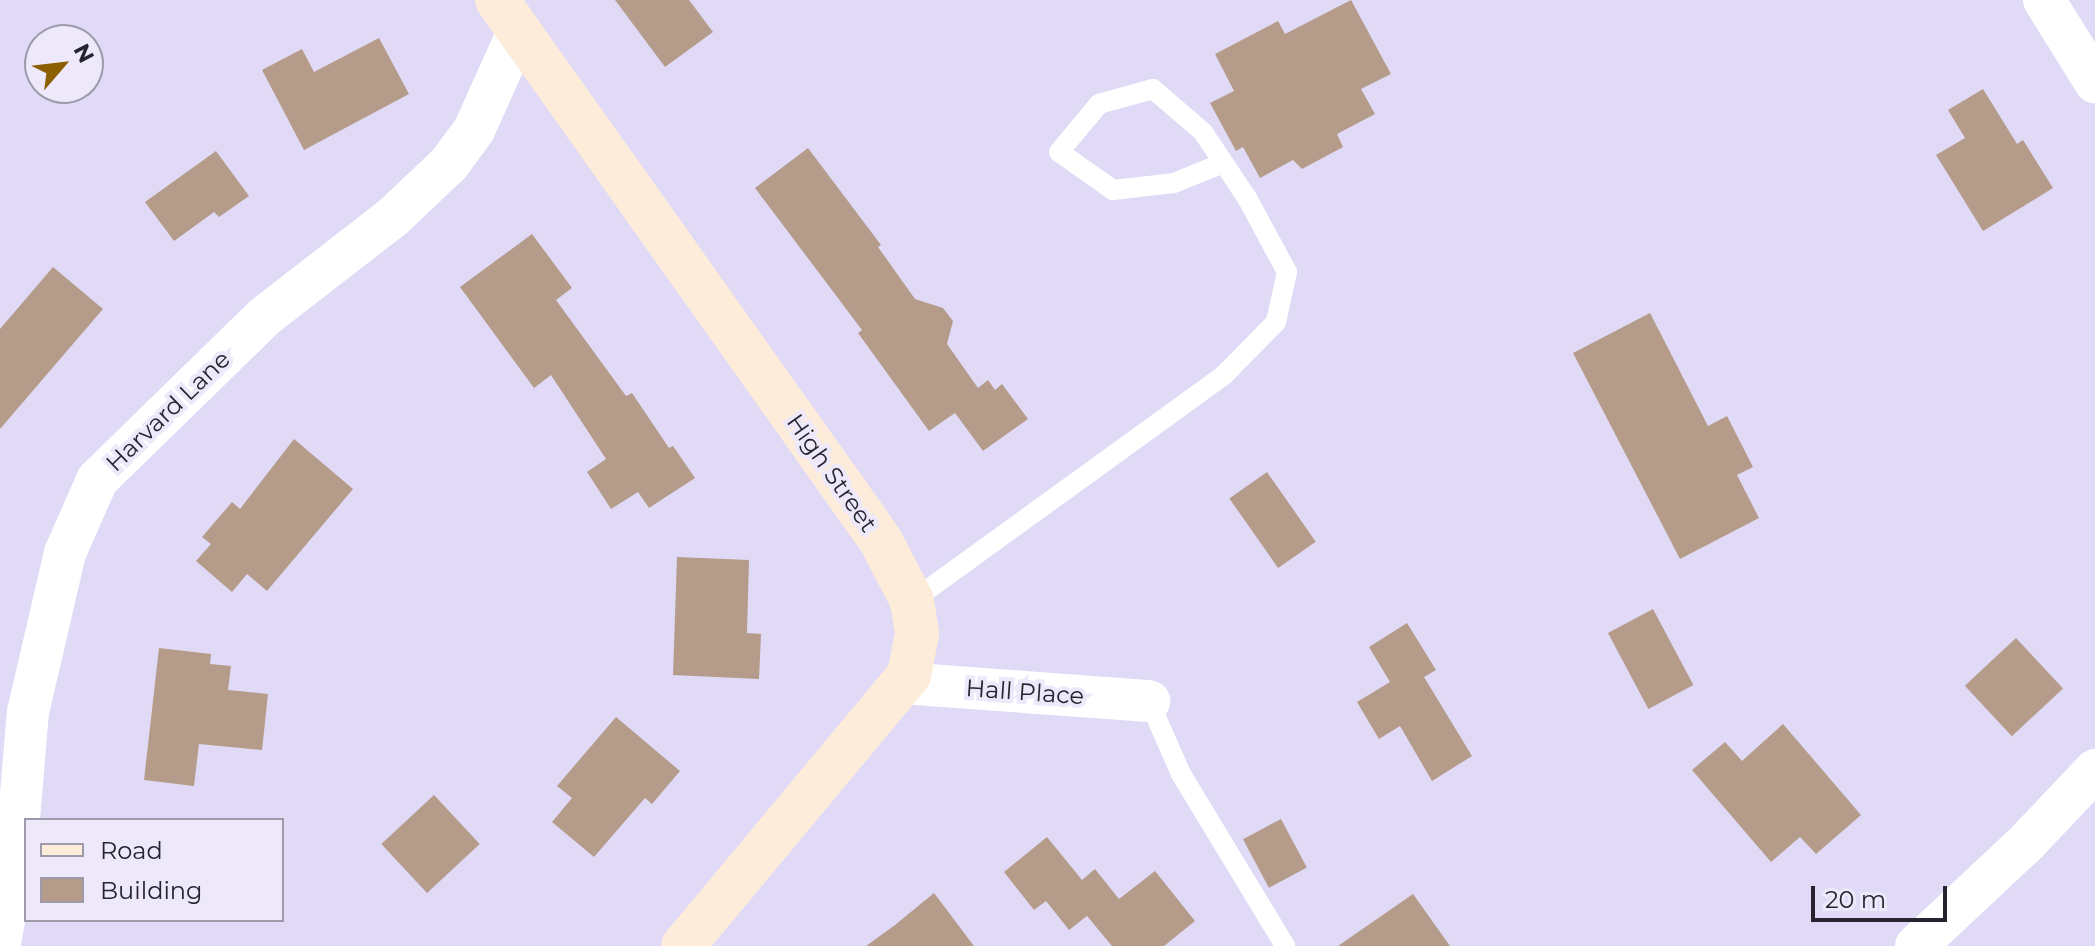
<!DOCTYPE html>
<html>
<head>
<meta charset="utf-8">
<style>
  body { margin:0 }
  #map { position:relative; width:2095px; height:946px; overflow:hidden; background:#e0daf7; font-family:Montserrat,sans-serif }
  div>[style] { position:absolute }
  .building>* { inset:0; background:#b59c8a; transform-origin:0 0 }
  .lane>* { height:20px; margin:-10px; padding:0 10px; transform-origin:10px; border-radius:10px; background:#fff }
  .street>* { height:42px; margin:-21px; padding:0 21px; transform-origin:21px; border-radius:21px; background:#fff }
  .secondary>* { height:44px; margin:-22px; padding:0 22px; transform-origin:22px; border-radius:22px; background:#feecda }
  span { translate:-50% -50%; white-space:nowrap; text-align:center; line-height:1.15; -webkit-text-stroke:8px #ede9fb; paint-order:stroke }
  .street-label { font-size:24px; color:#27242f }
  .legend { position:absolute; left:24px; top:818px; width:260px; height:104px; box-sizing:border-box; background:#ede9fb; border:2px solid #9e9aa9; margin:0; padding:10px 14px; list-style:none; font-size:24px; color:#27242f }
  .legend li { display:flex; align-items:center; gap:16px; height:40px }
  .legend b { width:40px; border:2px solid #9e9aa9 }
  .north { position:absolute; left:24px; top:24px; width:80px; height:80px; box-sizing:border-box; background:#ede9fb; border:2px solid #9e9aa9; border-radius:50%; rotate:62deg; font-size:22px; font-weight:700; line-height:32px; text-align:center; color:#27242f }
  .north::after { content:''; display:block; margin:auto; width:28px; height:36px; background:#8c5f03; clip-path:polygon(50% 0,100% 100%,50% 72%,0 100%) }
  .scale { position:absolute; left:1811px; top:886px; width:136px; height:36px; box-sizing:border-box; border:4px solid #27242f; border-top:0; padding-left:10px; font-size:24px; line-height:28px; white-space:nowrap; color:#27242f; -webkit-text-stroke:6px #ede9fb; paint-order:stroke }
</style>
</head>
<body>
<div id="map">
  <div class="building">
    <i style="clip-path:polygon(615px 0,689px 0,713px 32px,665px 67px)"></i>
    <i style="clip-path:polygon(1351px 0,1391px 74px,1361px 89px,1375px 114px,1337px 134px,1343px 147px,1302px 169px,1293px 160px,1260px 178px,1243px 147px,1236px 151px,1210px 103px,1234px 91px,1215px 54px,1278px 21px,1285px 34px)"></i>
    <i style="clip-path:polygon(379px 38px,409px 94px,304px 150px,262px 70px,302px 49px,314px 72px)"></i>
    <i style="clip-path:polygon(1983px 89px,2017px 144px,2023px 140px,2053px 188px,1983px 231px,1936px 155px,1965px 138px,1948px 110px)"></i>
    <i style="clip-path:polygon(808px 148px,881px 245px,878px 247px,915px 299px,943px 308px,953px 321px,947px 344px,978px 388px,988px 380px,995px 390px,1002px 384px,1028px 419px,983px 451px,955px 413px,929px 431px,858px 333px,862px 330px,755px 188px)"></i>
    <i style="clip-path:polygon(216px 151px,249px 196px,219px 217px,214px 212px,174px 241px,145px 202px)"></i>
    <i style="clip-path:polygon(532px 234px,572px 288px,556px 300px,626px 396px,632px 393px,669px 448px,673px 446px,695px 478px,649px 508px,638px 492px,611px 509px,587px 472px,606px 459px,551px 375px,534px 388px,460px 287px)"></i>
    <i style="clip-path:polygon(53px 267px,103px 309px,0 429px,0 329px)"></i>
    <i style="clip-path:polygon(1650px 313px,1708px 426px,1727px 416px,1753px 467px,1737px 475px,1759px 518px,1680px 559px,1573px 353px)"></i>
    <i style="clip-path:polygon(294px 439px,353px 489px,267px 591px,247px 574px,232px 592px,196px 561px,211px 544px,202px 537px,232px 502px,240px 509px)"></i>
    <i style="left:1267px;top:472px;width:85px;height:46px;rotate:55deg"></i>
    <i style="clip-path:polygon(677px 557px,749px 560px,747px 633px,761px 634px,759px 679px,673px 675px)"></i>
    <i style="left:1653px;top:609px;width:86px;height:51px;rotate:62deg"></i>
    <i style="clip-path:polygon(1407px 623px,1436px 670px,1424px 677px,1472px 756px,1432px 781px,1400px 726px,1379px 739px,1357px 702px,1390px 682px,1369px 647px)"></i>
    <i style="left:2016px;top:638px;width:69px;height:70px;rotate:47deg"></i>
    <i style="clip-path:polygon(159px 648px,211px 654px,210px 664px,231px 666px,228px 690px,268px 694px,262px 750px,199px 744px,194px 786px,144px 780px)"></i>
    <i style="clip-path:polygon(616px 717px,680px 771px,652px 804px,645px 798px,594px 857px,552px 822px,572px 798px,557px 786px)"></i>
    <i style="clip-path:polygon(1783px 724px,1861px 815px,1816px 854px,1800px 837px,1771px 862px,1692px 770px,1725px 742px,1742px 761px)"></i>
    <i style="left:434px;top:795px;width:67px;height:72px;rotate:47deg"></i>
    <i style="left:1281px;top:819px;width:55px;height:43px;rotate:62deg"></i>
    <i style="clip-path:polygon(1047px 837px,1082px 880px,1095px 869px,1119px 899px,1155px 871px,1195px 921px,1164px 946px,1112px 946px,1087px 916px,1069px 930px,1046px 901px,1034px 910px,1004px 872px)"></i>
    <i style="clip-path:polygon(934px 893px,974px 946px,866px 946px,895px 925px)"></i>
    <i style="clip-path:polygon(1413px 894px,1450px 946px,1338px 946px)"></i>
  </div>
  <div class="lane">
    <i style="left:912px;top:601px;width:385px;rotate:-35.9deg"></i>
    <i style="left:1224px;top:375px;width:74px;rotate:-45.5deg"></i>
    <i style="left:1276px;top:322px;width:51px;rotate:-77.6deg"></i>
    <i style="left:1287px;top:272px;width:84px;rotate:-118.4deg"></i>
    <i style="left:1247px;top:198px;width:79px;rotate:-123.7deg"></i>
    <i style="left:1203px;top:132px;width:66px;rotate:-139.3deg"></i>
    <i style="left:1153px;top:89px;width:56px;rotate:164.5deg"></i>
    <i style="left:1099px;top:104px;width:62px;rotate:129.8deg"></i>
    <i style="left:1059px;top:152px;width:66px;rotate:35.1deg"></i>
    <i style="left:1113px;top:190px;width:61px;rotate:-6.5deg"></i>
    <i style="left:1174px;top:183px;width:53px;rotate:-22.2deg"></i>
    <i style="left:1149px;top:701px;width:80px;rotate:66.3deg"></i>
    <i style="left:1181px;top:774px;width:201px;rotate:58.8deg"></i>
  </div>
  <div class="street">
    <i style="left:2044px;top:0;width:97px;rotate:58.1deg"></i>
    <i style="left:902px;top:683px;width:248px;rotate:4.2deg"></i>
    <i style="left:0;top:943px;width:90px;rotate:-79.8deg"></i>
    <i style="left:16px;top:854px;width:143px;rotate:-85.2deg"></i>
    <i style="left:28px;top:712px;width:163px;rotate:-76.9deg"></i>
    <i style="left:65px;top:553px;width:80px;rotate:-66.3deg"></i>
    <i style="left:97px;top:480px;width:233px;rotate:-44.3deg"></i>
    <i style="left:264px;top:317px;width:163px;rotate:-37.8deg"></i>
    <i style="left:393px;top:217px;width:77px;rotate:-43.4deg"></i>
    <i style="left:449px;top:164px;width:42px;rotate:-53.7deg"></i>
    <i style="left:474px;top:130px;width:110px;rotate:-65.8deg"></i>
    <i style="left:1916px;top:946px;width:152px;rotate:-43.1deg"></i>
    <i style="left:2027px;top:842px;width:99px;rotate:-46.6deg"></i>
  </div>
  <div class="secondary">
    <i style="left:497px;top:0;width:663px;rotate:54.63deg"></i>
    <i style="left:881px;top:541px;width:68px;rotate:62.7deg"></i>
    <i style="left:912px;top:601px;width:33px;rotate:81deg"></i>
    <i style="left:917px;top:634px;width:42px;rotate:101deg"></i>
    <i style="left:909px;top:675px;width:353px;rotate:129.8deg"></i>
  </div>
  <div class="street-label">
    <span style="left:168px;top:411px;rotate:-44deg">Harvard Lane</span>
    <span style="left:832px;top:473px;rotate:55deg">High Street</span>
    <span style="left:1025px;top:692px;rotate:4deg">Hall Place</span>
  </div>
  <ul class="legend">
  <li><b style="height:10px;background:#feecda"></b>Road</li>
  <li><b style="height:22px;background:#b59c8a"></b>Building</li>
  </ul>
  <div class="north">N</div>
  <div class="scale">20 m</div>
</div>
</body>
</html>
